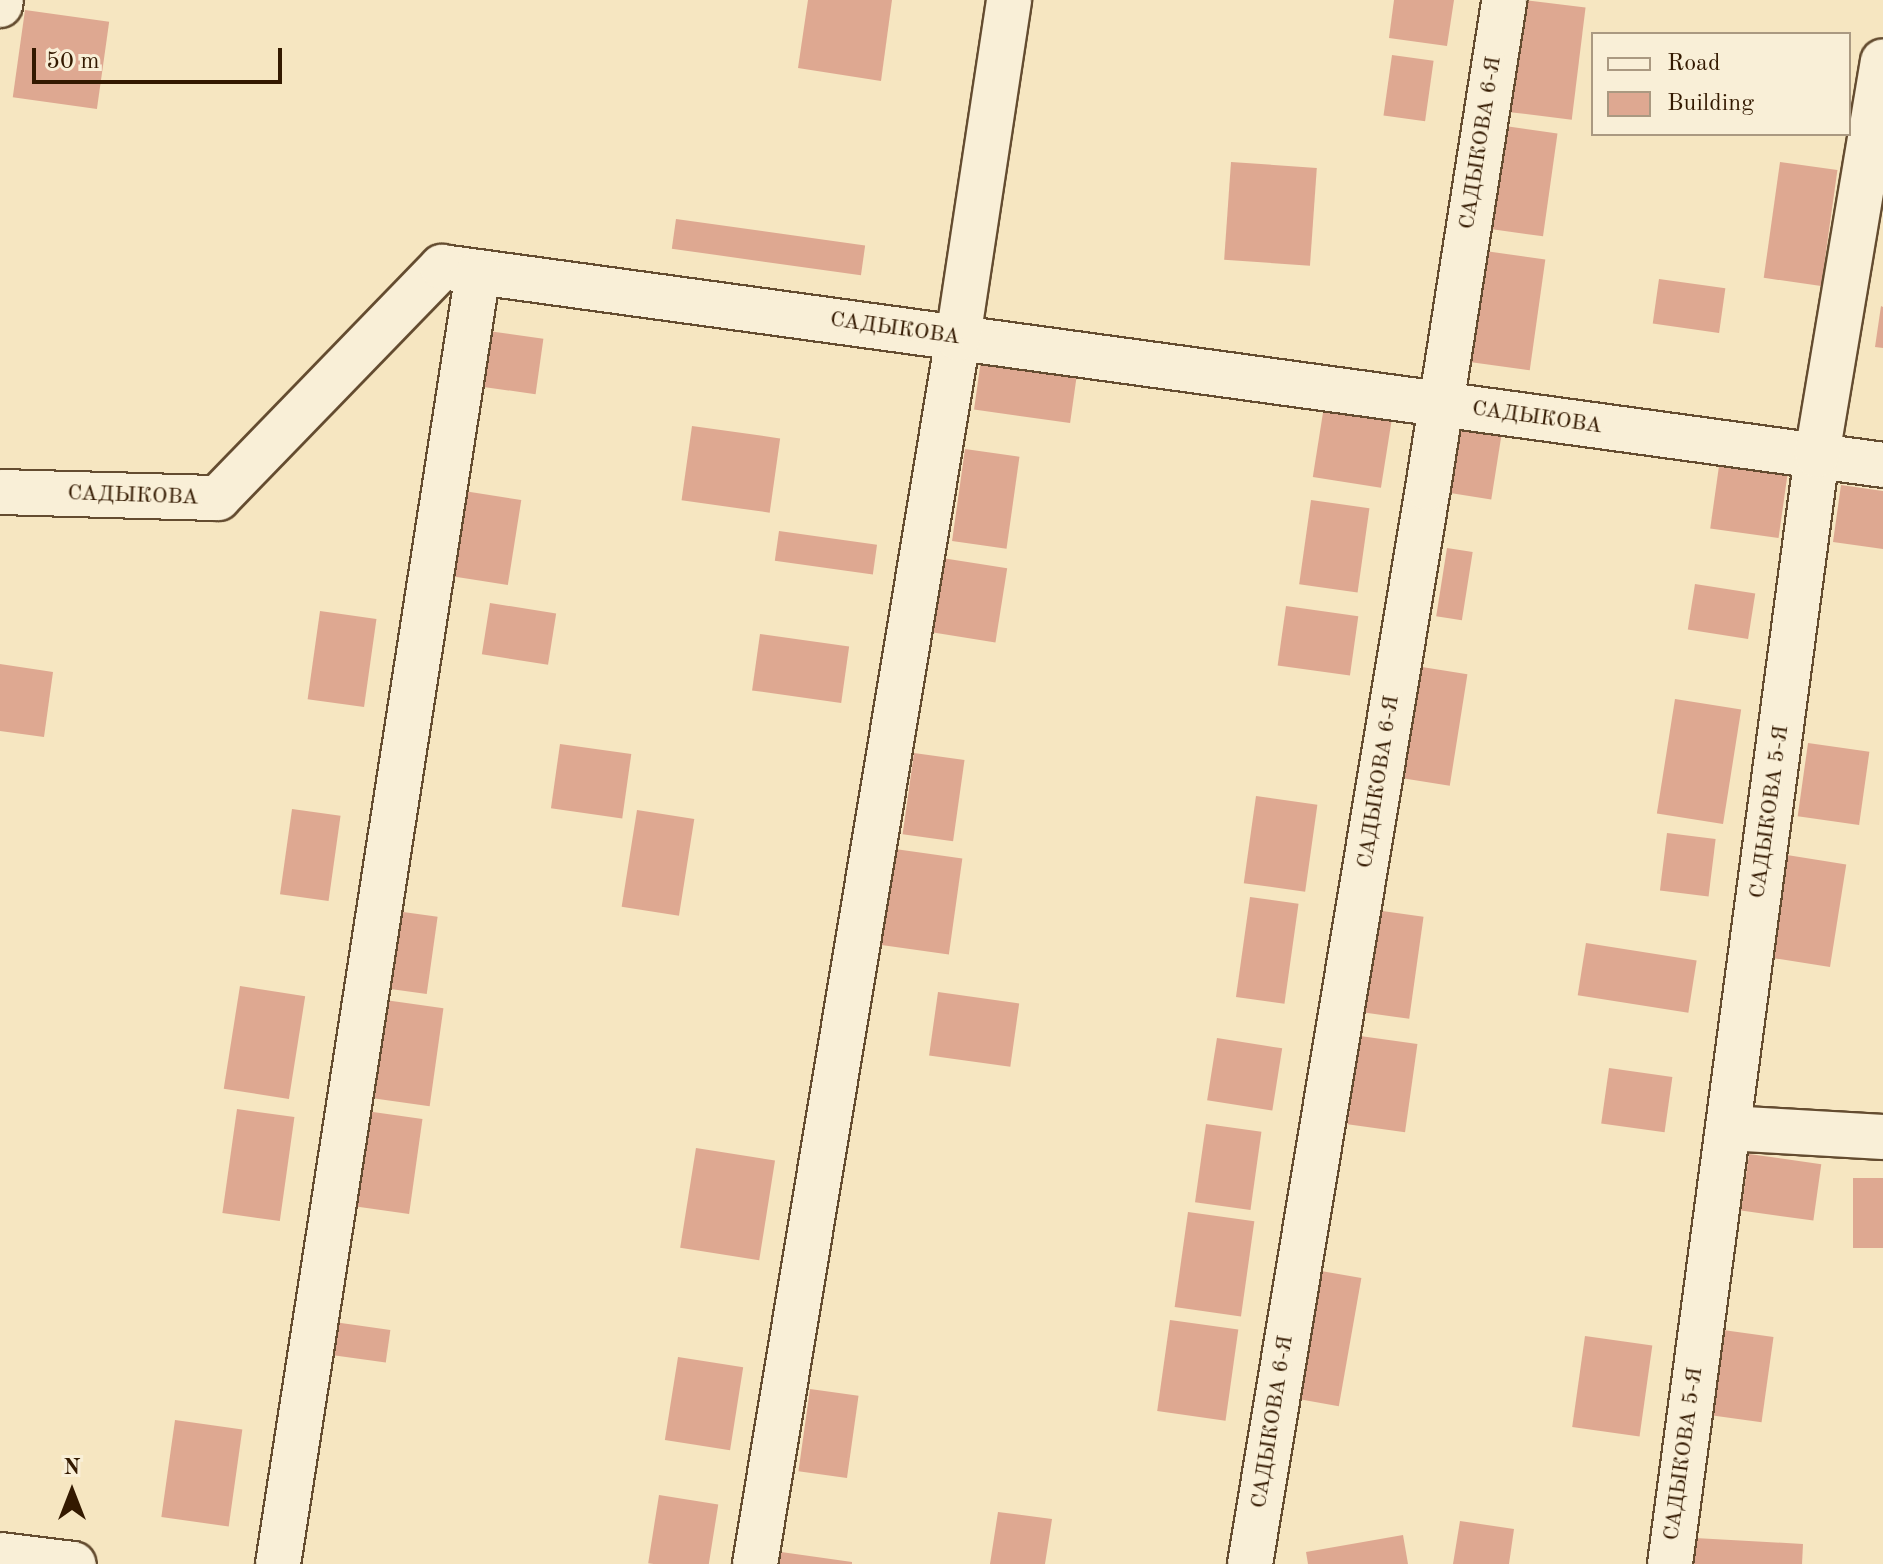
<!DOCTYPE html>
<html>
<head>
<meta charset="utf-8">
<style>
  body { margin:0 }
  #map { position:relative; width:1883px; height:1564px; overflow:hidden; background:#f6e6c1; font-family:"Old Standard TT",serif }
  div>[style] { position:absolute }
  .building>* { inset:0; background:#dea891; transform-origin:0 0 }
  .roads { filter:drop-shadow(2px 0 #644c30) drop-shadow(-2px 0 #644c30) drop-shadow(0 2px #644c30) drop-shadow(0 -2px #644c30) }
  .minor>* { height:44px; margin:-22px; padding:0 22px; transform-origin:22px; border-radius:22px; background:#f9efd7 }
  span { translate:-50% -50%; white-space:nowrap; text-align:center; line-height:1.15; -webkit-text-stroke:7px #f9efd7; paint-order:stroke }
  .street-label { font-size:22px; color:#331900 }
  .legend { position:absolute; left:1591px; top:32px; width:260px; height:104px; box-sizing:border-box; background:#f9efd7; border:2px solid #aa9981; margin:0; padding:10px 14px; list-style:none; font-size:24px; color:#331900 }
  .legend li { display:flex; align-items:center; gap:16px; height:40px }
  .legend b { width:40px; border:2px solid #aa9981 }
  .north { position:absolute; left:32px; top:1452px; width:80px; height:80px; -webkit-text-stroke:6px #f9efd7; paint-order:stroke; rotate:0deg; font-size:22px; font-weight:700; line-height:32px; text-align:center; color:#331900 }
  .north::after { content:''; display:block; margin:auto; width:28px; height:36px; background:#331900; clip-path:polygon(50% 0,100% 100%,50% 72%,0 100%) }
  .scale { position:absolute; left:32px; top:48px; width:250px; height:36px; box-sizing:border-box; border:4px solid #331900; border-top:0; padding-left:10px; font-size:24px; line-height:28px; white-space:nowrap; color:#331900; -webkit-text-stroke:6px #f9efd7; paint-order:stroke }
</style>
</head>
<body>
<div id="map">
  <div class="building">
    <i style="clip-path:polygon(808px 0,892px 0,881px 81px,798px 68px)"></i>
    <i style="clip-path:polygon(1394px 0,1454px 0,1447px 46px,1389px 38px)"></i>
    <i style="left:1524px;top:0;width:62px;height:113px;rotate:7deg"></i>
    <i style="left:25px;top:10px;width:85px;height:88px;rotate:8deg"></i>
    <i style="left:1392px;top:55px;width:42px;height:61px;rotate:8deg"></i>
    <i style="left:1505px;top:126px;width:53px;height:104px;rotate:8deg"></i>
    <i style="left:1231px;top:162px;width:86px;height:98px;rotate:4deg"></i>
    <i style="left:1780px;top:162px;width:58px;height:117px;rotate:8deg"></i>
    <i style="left:676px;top:219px;width:191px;height:30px;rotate:8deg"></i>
    <i style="left:1478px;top:250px;width:68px;height:112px;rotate:8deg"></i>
    <i style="left:1659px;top:279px;width:67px;height:45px;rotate:8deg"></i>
    <i style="clip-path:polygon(1881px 306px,1883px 307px,1883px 348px,1875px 347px)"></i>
    <i style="left:481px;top:330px;width:63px;height:56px;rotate:8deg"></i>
    <i style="left:981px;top:360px;width:97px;height:50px;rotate:8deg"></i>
    <i style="left:1325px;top:400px;width:69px;height:78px;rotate:9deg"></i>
    <i style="left:692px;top:426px;width:89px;height:75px;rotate:8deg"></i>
    <i style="left:1443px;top:427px;width:59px;height:64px;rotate:9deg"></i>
    <i style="left:965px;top:449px;width:55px;height:93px;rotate:8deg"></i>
    <i style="left:1719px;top:466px;width:69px;height:63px;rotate:8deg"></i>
    <i style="clip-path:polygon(1841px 485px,1883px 491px,1883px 549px,1833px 542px)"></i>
    <i style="left:464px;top:491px;width:58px;height:86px;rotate:9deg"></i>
    <i style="left:1311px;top:500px;width:59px;height:85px;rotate:8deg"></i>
    <i style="left:779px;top:531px;width:99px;height:30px;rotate:8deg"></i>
    <i style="left:1447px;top:548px;width:26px;height:69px;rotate:9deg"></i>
    <i style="left:942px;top:558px;width:66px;height:75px;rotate:9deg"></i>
    <i style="left:1695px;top:584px;width:61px;height:46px;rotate:9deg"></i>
    <i style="left:490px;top:603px;width:67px;height:52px;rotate:9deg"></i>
    <i style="left:1286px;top:606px;width:73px;height:60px;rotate:8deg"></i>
    <i style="left:320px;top:611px;width:57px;height:89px;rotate:8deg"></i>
    <i style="left:760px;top:634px;width:90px;height:57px;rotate:8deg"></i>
    <i style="clip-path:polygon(0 664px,53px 672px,44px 737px,0 731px)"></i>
    <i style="left:1422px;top:667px;width:46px;height:113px;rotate:9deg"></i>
    <i style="left:1675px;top:699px;width:67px;height:116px;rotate:9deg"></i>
    <i style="left:1808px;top:743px;width:62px;height:74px;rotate:8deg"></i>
    <i style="left:560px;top:744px;width:72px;height:65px;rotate:8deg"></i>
    <i style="left:914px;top:753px;width:51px;height:82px;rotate:8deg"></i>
    <i style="left:1256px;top:796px;width:62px;height:88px;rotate:8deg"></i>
    <i style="left:292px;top:809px;width:49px;height:86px;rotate:8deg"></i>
    <i style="left:637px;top:810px;width:58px;height:98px;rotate:9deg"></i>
    <i style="left:1667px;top:833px;width:49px;height:58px;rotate:7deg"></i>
    <i style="left:895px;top:849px;width:68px;height:97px;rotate:8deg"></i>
    <i style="left:1787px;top:855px;width:60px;height:104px;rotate:9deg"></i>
    <i style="left:1250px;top:897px;width:49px;height:101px;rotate:8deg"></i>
    <i style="left:1375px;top:910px;width:49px;height:103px;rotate:8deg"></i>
    <i style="left:396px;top:911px;width:42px;height:78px;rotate:8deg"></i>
    <i style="left:1586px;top:943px;width:112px;height:53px;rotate:9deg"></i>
    <i style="left:240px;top:986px;width:66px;height:104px;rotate:9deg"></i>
    <i style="left:938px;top:992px;width:82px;height:64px;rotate:8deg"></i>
    <i style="left:385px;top:1000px;width:59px;height:99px;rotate:8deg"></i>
    <i style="left:1360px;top:1036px;width:58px;height:89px;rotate:8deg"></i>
    <i style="left:1217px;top:1038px;width:66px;height:63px;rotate:9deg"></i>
    <i style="left:1609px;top:1068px;width:64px;height:56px;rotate:8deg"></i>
    <i style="left:237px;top:1109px;width:58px;height:105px;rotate:8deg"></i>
    <i style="left:366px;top:1111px;width:57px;height:96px;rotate:8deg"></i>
    <i style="left:1206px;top:1124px;width:56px;height:79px;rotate:8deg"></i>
    <i style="left:696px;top:1148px;width:80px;height:101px;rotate:9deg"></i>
    <i style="left:1749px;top:1154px;width:73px;height:57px;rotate:8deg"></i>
    <i style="left:1853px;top:1178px;width:30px;height:70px"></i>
    <i style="left:1188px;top:1212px;width:67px;height:96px;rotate:8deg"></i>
    <i style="left:1321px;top:1271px;width:41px;height:130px;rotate:10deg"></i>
    <i style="left:1170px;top:1320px;width:69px;height:92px;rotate:8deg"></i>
    <i style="left:327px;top:1321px;width:64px;height:33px;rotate:8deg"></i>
    <i style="left:1723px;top:1330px;width:51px;height:86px;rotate:8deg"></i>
    <i style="left:1585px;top:1336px;width:68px;height:92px;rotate:8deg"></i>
    <i style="left:678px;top:1357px;width:66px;height:84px;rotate:9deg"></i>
    <i style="left:810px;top:1389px;width:49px;height:83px;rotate:8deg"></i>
    <i style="left:175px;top:1420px;width:68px;height:98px;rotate:8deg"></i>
    <i style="left:659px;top:1495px;width:60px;height:69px;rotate:9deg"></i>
    <i style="clip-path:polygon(998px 1512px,1052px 1519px,1045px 1564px,990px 1564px)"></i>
    <i style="clip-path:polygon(1460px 1521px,1514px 1529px,1509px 1564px,1453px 1564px)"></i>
    <i style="clip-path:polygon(1403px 1535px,1408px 1564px,1308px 1564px,1306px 1552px)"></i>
    <i style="clip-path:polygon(1695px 1538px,1803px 1544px,1802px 1564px,1693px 1564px)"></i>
    <i style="clip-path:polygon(774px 1551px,852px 1562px,852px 1564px,772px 1564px)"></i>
  </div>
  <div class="roads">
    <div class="minor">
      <i style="left:0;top:5px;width:5px;rotate:-79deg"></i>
      <i style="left:0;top:492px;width:218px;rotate:1.6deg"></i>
      <i style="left:218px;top:498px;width:322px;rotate:-45.9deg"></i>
      <i style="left:442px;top:267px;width:1455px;rotate:7.82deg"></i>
      <i style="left:1728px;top:1128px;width:155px;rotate:3.3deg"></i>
      <i style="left:0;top:1555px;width:74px;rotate:7deg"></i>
      <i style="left:278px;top:1564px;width:1307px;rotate:-81.2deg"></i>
      <i style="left:755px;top:1564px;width:1243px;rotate:-80.6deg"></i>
      <i style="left:958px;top:338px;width:342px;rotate:-81.4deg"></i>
      <i style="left:1250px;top:1564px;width:1091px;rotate:-80.61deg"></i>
      <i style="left:1428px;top:488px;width:494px;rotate:-81.1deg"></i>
      <i style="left:1670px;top:1564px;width:1119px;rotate:-82.45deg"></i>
      <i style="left:1817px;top:455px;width:399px;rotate:-80.5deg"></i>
    </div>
  </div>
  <div class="street-label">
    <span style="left:1481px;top:143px;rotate:-81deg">САДЫКОВА 6-Я</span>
    <span style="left:895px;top:329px;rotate:8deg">САДЫКОВА</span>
    <span style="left:1537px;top:418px;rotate:8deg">САДЫКОВА</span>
    <span style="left:133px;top:496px;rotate:2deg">САДЫКОВА</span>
    <span style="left:1379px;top:782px;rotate:-81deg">САДЫКОВА 6-Я</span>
    <span style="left:1770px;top:812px;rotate:-82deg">САДЫКОВА 5-Я</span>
    <span style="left:1273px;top:1422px;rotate:-81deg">САДЫКОВА 6-Я</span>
    <span style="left:1684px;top:1454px;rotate:-82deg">САДЫКОВА 5-Я</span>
  </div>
  <ul class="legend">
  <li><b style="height:10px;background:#f9efd7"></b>Road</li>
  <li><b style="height:22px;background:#dea891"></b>Building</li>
  </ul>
  <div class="north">N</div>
  <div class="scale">50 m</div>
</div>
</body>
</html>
